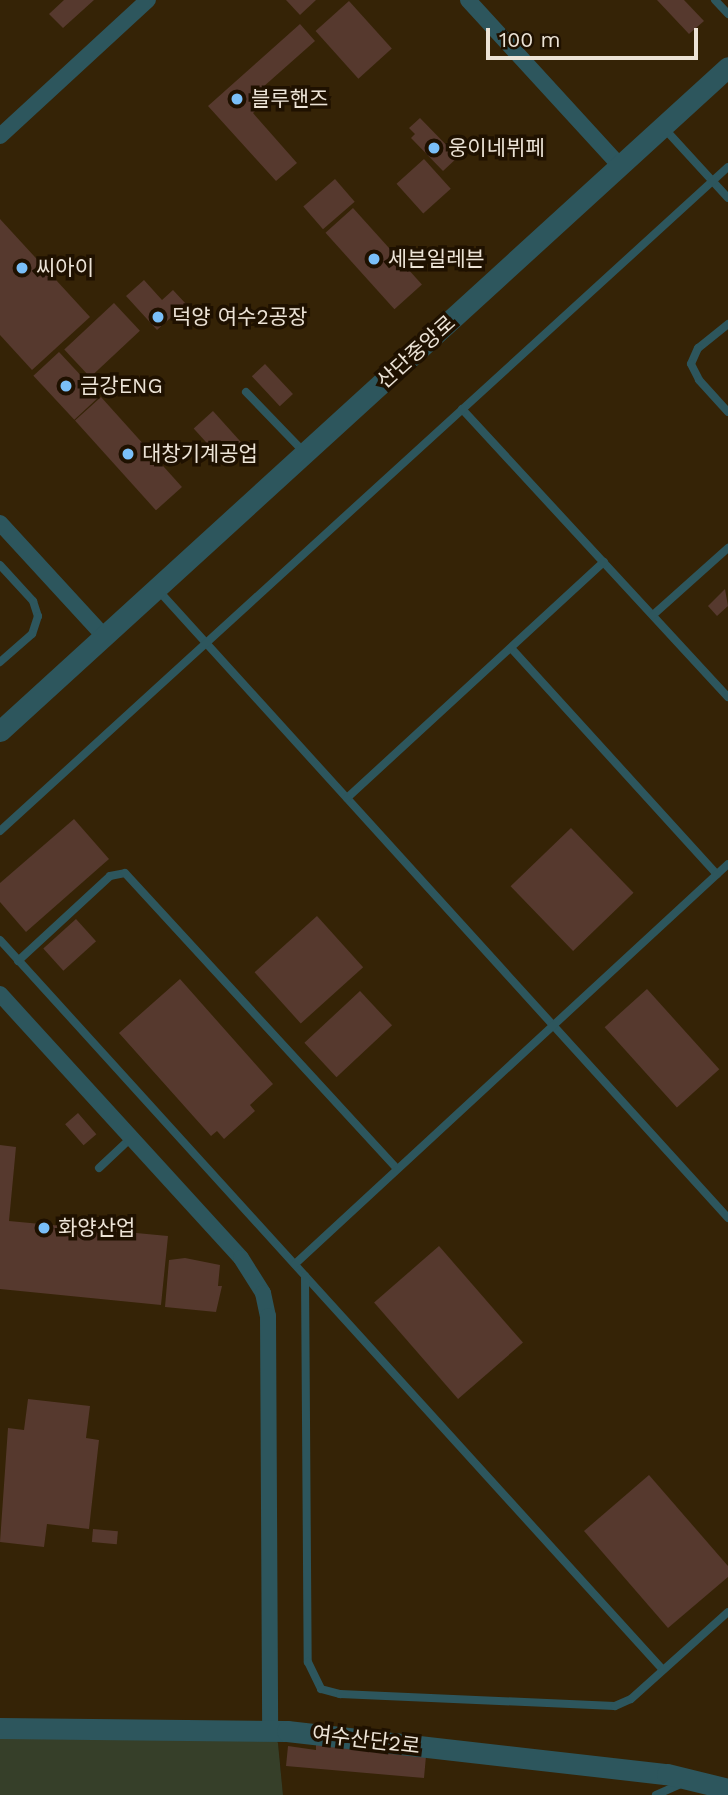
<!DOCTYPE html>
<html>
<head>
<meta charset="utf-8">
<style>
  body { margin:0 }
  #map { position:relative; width:728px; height:1795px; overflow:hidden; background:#281b05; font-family:"Work Sans","Noto Sans KR",sans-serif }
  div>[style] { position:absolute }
  .built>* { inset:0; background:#352306 }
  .green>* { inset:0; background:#363f29 }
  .building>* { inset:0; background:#56392e; transform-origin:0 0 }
  .service>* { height:8px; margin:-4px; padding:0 4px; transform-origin:4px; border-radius:4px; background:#2d565d }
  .minor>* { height:16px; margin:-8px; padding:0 8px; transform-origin:8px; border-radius:8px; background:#2d565d }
  .tertiary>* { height:21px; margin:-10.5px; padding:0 10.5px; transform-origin:10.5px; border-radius:10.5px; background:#2d565d }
  .dots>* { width:19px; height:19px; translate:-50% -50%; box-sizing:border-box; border:4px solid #1f1100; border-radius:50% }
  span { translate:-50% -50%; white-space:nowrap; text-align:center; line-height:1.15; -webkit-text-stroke:7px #1f1100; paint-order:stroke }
  .poi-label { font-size:21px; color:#ece3d6 }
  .left { translate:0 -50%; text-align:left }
  .street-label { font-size:21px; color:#ece3d6 }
  .scale { position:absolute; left:486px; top:28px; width:212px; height:32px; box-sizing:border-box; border:4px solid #ece3d6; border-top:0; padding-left:9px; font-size:21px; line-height:24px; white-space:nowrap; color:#ece3d6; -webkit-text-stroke:5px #1f1100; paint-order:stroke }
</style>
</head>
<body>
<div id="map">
  <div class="built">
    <i style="clip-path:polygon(0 0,728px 0,728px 1795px,283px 1795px,278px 1743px,0 1728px)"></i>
  </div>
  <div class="green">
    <i style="clip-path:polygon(0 1728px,270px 1731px,278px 1743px,283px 1795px,0 1795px)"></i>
  </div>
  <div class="building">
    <i style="clip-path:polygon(64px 0,94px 0,63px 28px,49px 14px)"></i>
    <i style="clip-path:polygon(286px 0,316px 0,300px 15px)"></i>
    <i style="clip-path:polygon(657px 0,684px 0,704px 21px,689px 34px)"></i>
    <i style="left:349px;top:1px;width:64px;height:45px;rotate:48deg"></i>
    <i style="clip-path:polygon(300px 24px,315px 41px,254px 95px,263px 104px,253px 113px,297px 163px,276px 181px,208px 106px)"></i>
    <i style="clip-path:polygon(420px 118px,458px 157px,443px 171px,411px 138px,415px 134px,409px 128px)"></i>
    <i style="left:424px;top:159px;width:40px;height:37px;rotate:48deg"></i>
    <i style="left:335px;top:179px;width:30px;height:42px;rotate:49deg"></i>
    <i style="left:353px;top:208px;width:103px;height:37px;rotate:48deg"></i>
    <i style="clip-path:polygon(0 219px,90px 317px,32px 370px,0 335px)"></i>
    <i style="clip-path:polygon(144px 280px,162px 300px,173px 290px,186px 304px,157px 330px,126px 296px)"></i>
    <i style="left:114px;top:303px;width:38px;height:68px;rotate:47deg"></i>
    <i style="left:59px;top:352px;width:60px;height:35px;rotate:47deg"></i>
    <i style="left:265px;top:364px;width:41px;height:18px;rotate:47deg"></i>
    <i style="left:101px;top:397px;width:121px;height:35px;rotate:48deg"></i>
    <i style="left:213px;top:411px;width:43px;height:26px;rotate:48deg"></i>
    <i style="clip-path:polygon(725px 589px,728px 606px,717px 616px,708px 606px)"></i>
    <i style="clip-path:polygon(74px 819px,109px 859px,26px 932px,0 902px,0 883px)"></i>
    <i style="left:571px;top:828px;width:90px;height:84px;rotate:46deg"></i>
    <i style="left:317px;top:916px;width:69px;height:84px;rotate:48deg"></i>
    <i style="left:76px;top:919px;width:30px;height:44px;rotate:48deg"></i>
    <i style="clip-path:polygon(180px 979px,273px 1084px,250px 1105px,255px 1111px,224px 1139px,217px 1131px,211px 1136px,119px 1033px)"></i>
    <i style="left:647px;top:989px;width:108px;height:57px;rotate:48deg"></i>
    <i style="left:360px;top:991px;width:47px;height:76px;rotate:47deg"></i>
    <i style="left:78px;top:1113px;width:28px;height:17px;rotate:49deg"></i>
    <i style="clip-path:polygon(0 1145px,16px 1147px,9px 1221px,168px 1236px,161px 1305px,0 1289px)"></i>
    <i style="left:439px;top:1246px;width:128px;height:86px;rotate:49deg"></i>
    <i style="clip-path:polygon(185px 1258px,220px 1265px,218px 1286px,222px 1286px,216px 1312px,165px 1307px,169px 1260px)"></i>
    <i style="clip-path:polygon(28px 1399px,90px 1406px,86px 1438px,99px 1440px,89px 1529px,47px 1524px,44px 1547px,0 1542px,8px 1428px,24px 1430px)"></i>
    <i style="clip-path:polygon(649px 1475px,728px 1566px,728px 1577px,668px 1628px,584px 1531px)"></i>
    <i style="left:93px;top:1529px;width:25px;height:13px;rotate:5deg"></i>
    <i style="clip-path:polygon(316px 1743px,426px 1756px,424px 1778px,286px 1766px,288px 1746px,316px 1750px)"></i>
  </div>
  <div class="service">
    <i style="left:715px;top:0;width:19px;rotate:47deg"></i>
    <i style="left:663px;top:127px;width:96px;rotate:47.5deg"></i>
    <i style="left:728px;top:324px;width:38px;rotate:141deg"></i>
    <i style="left:698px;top:348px;width:17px;rotate:114deg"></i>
    <i style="left:691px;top:364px;width:18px;rotate:63deg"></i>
    <i style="left:699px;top:380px;width:43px;rotate:47.8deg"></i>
    <i style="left:246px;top:392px;width:82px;rotate:46deg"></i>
    <i style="left:462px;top:409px;width:392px;rotate:47.3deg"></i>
    <i style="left:0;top:565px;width:49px;rotate:47.5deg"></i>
    <i style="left:33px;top:601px;width:16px;rotate:72deg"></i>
    <i style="left:38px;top:616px;width:19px;rotate:108deg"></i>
    <i style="left:32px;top:634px;width:43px;rotate:138.8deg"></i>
    <i style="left:158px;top:590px;width:848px;rotate:47.77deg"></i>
    <i style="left:653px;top:615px;width:101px;rotate:-41.8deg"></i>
    <i style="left:511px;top:648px;width:306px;rotate:47.7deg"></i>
    <i style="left:347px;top:798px;width:349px;rotate:-42.6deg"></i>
    <i style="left:0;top:831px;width:985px;rotate:-42.37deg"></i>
    <i style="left:0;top:940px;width:986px;rotate:47.75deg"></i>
    <i style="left:18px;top:961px;width:125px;rotate:-42.7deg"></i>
    <i style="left:110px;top:876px;width:15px;rotate:-11deg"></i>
    <i style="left:125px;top:873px;width:402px;rotate:47.4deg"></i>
    <i style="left:99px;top:1168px;width:44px;rotate:-43.2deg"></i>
    <i style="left:295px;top:1264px;width:589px;rotate:-42.73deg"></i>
    <i style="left:305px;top:1276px;width:386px;rotate:89.6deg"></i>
    <i style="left:308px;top:1662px;width:30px;rotate:64deg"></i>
    <i style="left:321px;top:1689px;width:20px;rotate:15deg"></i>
    <i style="left:340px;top:1694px;width:275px;rotate:2.5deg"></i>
    <i style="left:615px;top:1706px;width:17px;rotate:-24deg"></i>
    <i style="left:631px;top:1699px;width:130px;rotate:-41.9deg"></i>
    <i style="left:656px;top:1795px;width:30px;rotate:-24deg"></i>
  </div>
  <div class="minor">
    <i style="left:468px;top:0;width:225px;rotate:47.5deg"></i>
    <i style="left:0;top:136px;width:201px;rotate:-42.6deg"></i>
    <i style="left:0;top:523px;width:154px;rotate:47.4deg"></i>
    <i style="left:0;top:994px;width:357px;rotate:47.6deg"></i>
    <i style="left:241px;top:1258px;width:41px;rotate:57.8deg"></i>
    <i style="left:263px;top:1293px;width:24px;rotate:78deg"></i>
    <i style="left:268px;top:1316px;width:415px;rotate:89.7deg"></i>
  </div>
  <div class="tertiary">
    <i style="left:0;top:731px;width:985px;rotate:-42.37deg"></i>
    <i style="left:0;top:1728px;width:287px;rotate:0.6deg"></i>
    <i style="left:287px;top:1731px;width:382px;rotate:6.5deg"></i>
    <i style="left:667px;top:1774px;width:63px;rotate:13.8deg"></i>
  </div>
  <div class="dots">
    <i style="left:237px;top:99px;background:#7abff8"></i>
    <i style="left:434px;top:148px;background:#7abff8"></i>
    <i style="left:374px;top:259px;background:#7abff8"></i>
    <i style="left:22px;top:268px;background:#7abff8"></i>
    <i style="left:158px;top:317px;background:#7abff8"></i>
    <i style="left:66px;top:386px;background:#7abff8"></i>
    <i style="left:128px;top:454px;background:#7abff8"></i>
    <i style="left:44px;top:1228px;background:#7abff8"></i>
  </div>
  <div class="poi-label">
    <span class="left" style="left:251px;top:99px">블루핸즈</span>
    <span class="left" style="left:448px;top:148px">웅이네뷔페</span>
    <span class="left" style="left:388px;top:259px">세븐일레븐</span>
    <span class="left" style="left:36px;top:268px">씨아이</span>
    <span class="left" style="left:172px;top:317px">덕양 여수2공장</span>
    <span class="left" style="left:80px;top:386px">금강ENG</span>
    <span class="left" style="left:142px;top:454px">대창기계공업</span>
    <span class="left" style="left:58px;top:1228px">화양산업</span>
  </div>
  <div class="street-label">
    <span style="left:416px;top:352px;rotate:-42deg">산단중앙로</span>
    <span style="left:366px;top:1740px;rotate:7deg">여수산단2로</span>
  </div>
  <div class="scale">100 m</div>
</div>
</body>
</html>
